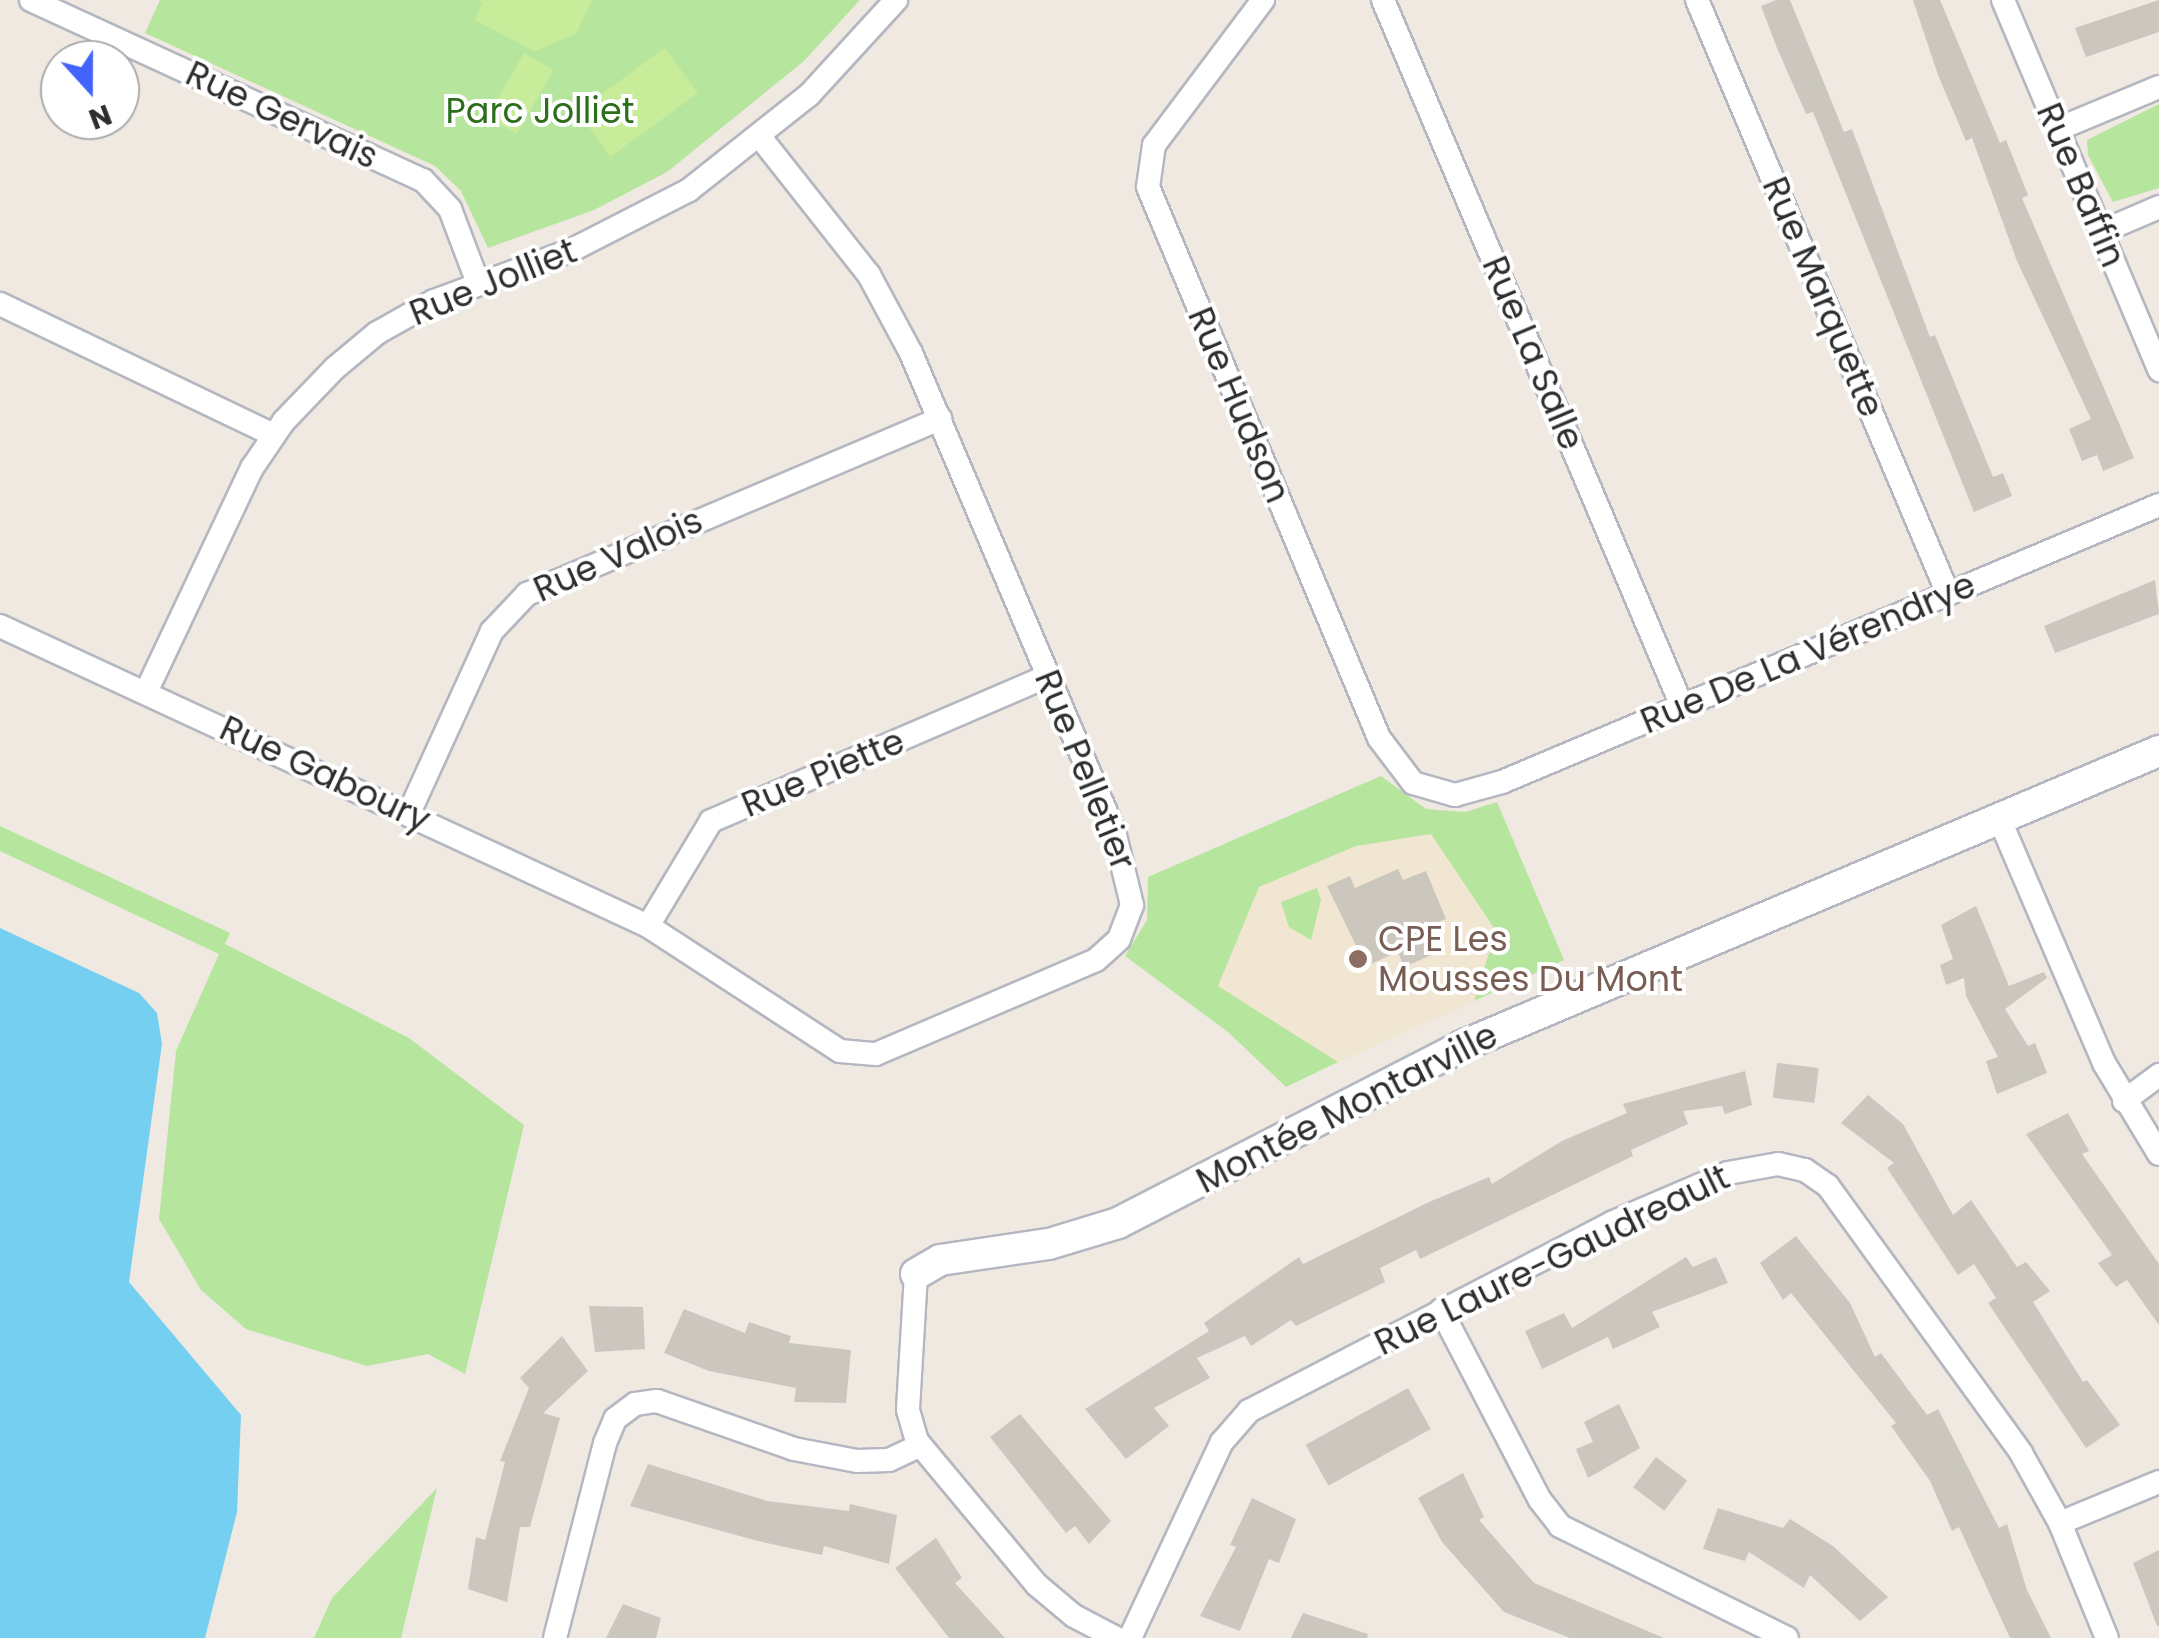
<!DOCTYPE html>
<html>
<head>
<meta charset="utf-8">
<style>
  body { margin:0 }
  #map { position:relative; width:2159px; height:1638px; overflow:hidden; background:#efe9e1; font-family:Poppins,sans-serif }
  div>[style] { position:absolute }
  .education>* { inset:0; background:#f0e6d1 }
  .green>* { inset:0; background:#b6e59e }
  .pitch>* { inset:0; background:#c9ec9a; transform-origin:0 0 }
  .water>* { inset:0; background:#75cff0 }
  .building>* { inset:0; background:#cbc7bf; transform-origin:0 0 }
  .roads { filter:drop-shadow(2px 0 #b4b7c1) drop-shadow(-2px 0 #b4b7c1) drop-shadow(0 2px #b4b7c1) drop-shadow(0 -2px #b4b7c1) }
  .street>* { height:22px; margin:-11px; padding:0 11px; transform-origin:11px; border-radius:11px; background:#fff }
  .secondary>* { height:30px; margin:-15px; padding:0 15px; transform-origin:15px; border-radius:15px; background:#fff }
  .dots>* { width:28px; height:28px; translate:-50% -50%; box-sizing:border-box; border:5px solid #fff; border-radius:50% }
  span { translate:-50% -50%; white-space:nowrap; text-align:center; line-height:1.15; -webkit-text-stroke:8px #fff; paint-order:stroke }
  .park-label { font-size:35px; color:#2c6e1b }
  .street-label { font-size:35px; color:#2e2e2e }
  .education-label { font-size:35px; color:#785e54 }
  .left { translate:0 -50%; text-align:left }
  .north { position:absolute; left:40px; top:40px; width:100px; height:100px; box-sizing:border-box; background:#fff; border:2px solid #ababab; border-radius:50%; rotate:159deg; font-size:28px; font-weight:700; line-height:40px; text-align:center; color:#2e2e2e }
  .north::after { content:''; display:block; margin:auto; width:35px; height:45px; background:#4264fb; clip-path:polygon(50% 0,100% 100%,50% 72%,0 100%) }
</style>
</head>
<body>
<div id="map">
  <div class="education">
    <i style="clip-path:polygon(1431px 833px,1496px 932px,1474px 1001px,1338px 1062px,1218px 986px,1259px 887px,1356px 846px)"></i>
  </div>
  <div class="green">
    <i style="clip-path:polygon(160px 0,860px 0,804px 61px,667px 172px,594px 210px,488px 248px,461px 191px,435px 166px,145px 33px)"></i>
    <i style="clip-path:polygon(2159px 104px,2159px 188px,2113px 202px,2088px 155px,2087px 140px)"></i>
    <i style="clip-path:polygon(1381px 776px,1426px 809px,1465px 812px,1497px 802px,1564px 960px,1474px 1001px,1496px 931px,1431px 834px,1356px 846px,1259px 887px,1218px 986px,1338px 1062px,1286px 1087px,1228px 1032px,1125px 956px,1147px 920px,1148px 877px)"></i>
    <i style="clip-path:polygon(0 826px,230px 933px,225px 944px,409px 1038px,524px 1125px,465px 1374px,428px 1354px,367px 1366px,246px 1329px,201px 1290px,159px 1219px,176px 1051px,219px 954px,0 851px)"></i>
    <i style="clip-path:polygon(1317px 888px,1321px 900px,1311px 940px,1289px 927px,1281px 902px)"></i>
    <i style="clip-path:polygon(437px 1488px,401px 1638px,314px 1638px,332px 1598px)"></i>
  </div>
  <div class="pitch">
    <i style="clip-path:polygon(477px 0,592px 0,576px 34px,534px 51px,475px 20px,482px 3px)"></i>
    <i style="left:665px;top:48px;width:56px;height:108px;rotate:54deg"></i>
    <i style="left:524px;top:53px;width:34px;height:74px;rotate:30deg"></i>
  </div>
  <div class="water">
    <i style="clip-path:polygon(0 928px,139px 993px,157px 1013px,162px 1044px,129px 1282px,241px 1415px,237px 1512px,205px 1638px,0 1638px)"></i>
  </div>
  <div class="building">
    <i style="clip-path:polygon(1776px 0,1790px 0,1844px 132px,1852px 129px,1930px 337px,1935px 335px,1993px 477px,2003px 473px,2012px 496px,1974px 512px,1813px 112px,1806px 114px,1777px 48px,1761px 6px)"></i>
    <i style="clip-path:polygon(1913px 0,1940px 0,2000px 143px,2006px 140px,2028px 195px,2022px 198px,2134px 458px,2103px 471px,2097px 455px,2082px 461px,2069px 429px,2091px 419px,2017px 261px,1972px 138px,1966px 141px,1938px 75px)"></i>
    <i style="clip-path:polygon(2159px 0,2159px 32px,2086px 57px,2075px 28px)"></i>
    <i style="clip-path:polygon(2155px 580px,2159px 614px,2055px 653px,2044px 626px)"></i>
    <i style="clip-path:polygon(1398px 869px,1403px 880px,1426px 871px,1446px 919px,1429px 926px,1434px 954px,1404px 967px,1398px 952px,1366px 966px,1327px 886px,1350px 876px,1355px 888px)"></i>
    <i style="clip-path:polygon(1976px 906px,2009px 986px,2044px 972px,2047px 978px,2005px 1009px,2028px 1046px,2035px 1043px,2047px 1073px,1997px 1094px,1986px 1061px,1998px 1057px,1966px 996px,1964px 978px,1946px 985px,1940px 965px,1953px 959px,1941px 925px)"></i>
    <i style="left:1777px;top:1063px;width:42px;height:35px;rotate:7deg"></i>
    <i style="clip-path:polygon(1745px 1071px,1752px 1105px,1725px 1114px,1722px 1106px,1683px 1111px,1688px 1124px,1631px 1150px,1633px 1156px,1420px 1259px,1416px 1250px,1380px 1268px,1385px 1282px,1296px 1326px,1291px 1320px,1251px 1346px,1245px 1336px,1197px 1358px,1210px 1378px,1154px 1408px,1169px 1426px,1126px 1459px,1085px 1409px,1209px 1331px,1204px 1323px,1299px 1257px,1303px 1264px,1429px 1202px,1489px 1177px,1492px 1184px,1562px 1141px,1627px 1113px,1623px 1104px)"></i>
    <i style="clip-path:polygon(1868px 1095px,1903px 1124px,1953px 1215px,1971px 1200px,2017px 1267px,2026px 1262px,2050px 1291px,2033px 1302px,2083px 1382px,2087px 1380px,2120px 1425px,2086px 1448px,1988px 1303px,1996px 1298px,1974px 1264px,1958px 1275px,1887px 1168px,1894px 1163px,1841px 1123px)"></i>
    <i style="clip-path:polygon(2068px 1113px,2089px 1151px,2082px 1154px,2159px 1264px,2159px 1325px,2127px 1280px,2116px 1287px,2098px 1263px,2112px 1255px,2026px 1134px)"></i>
    <i style="clip-path:polygon(1796px 1236px,1850px 1303px,1875px 1357px,1881px 1353px,1927px 1415px,1938px 1409px,1999px 1528px,2007px 1524px,2027px 1590px,2051px 1638px,2010px 1638px,1959px 1527px,1952px 1531px,1930px 1481px,1891px 1426px,1896px 1423px,1791px 1293px,1783px 1300px,1760px 1263px)"></i>
    <i style="clip-path:polygon(1686px 1257px,1693px 1267px,1716px 1257px,1728px 1283px,1652px 1312px,1660px 1327px,1613px 1349px,1608px 1337px,1542px 1369px,1525px 1331px,1564px 1313px,1572px 1328px)"></i>
    <i style="clip-path:polygon(589px 1306px,643px 1307px,645px 1349px,595px 1352px)"></i>
    <i style="clip-path:polygon(684px 1309px,745px 1333px,749px 1322px,791px 1336px,789px 1343px,851px 1350px,846px 1403px,794px 1402px,796px 1388px,709px 1371px,664px 1353px)"></i>
    <i style="clip-path:polygon(562px 1336px,588px 1371px,543px 1413px,560px 1418px,530px 1527px,520px 1527px,507px 1602px,468px 1589px,476px 1537px,485px 1540px,505px 1462px,500px 1461px,529px 1388px,520px 1378px)"></i>
    <i style="left:1408px;top:1388px;width:47px;height:117px;rotate:61deg"></i>
    <i style="clip-path:polygon(1619px 1404px,1640px 1448px,1588px 1478px,1576px 1449px,1593px 1442px,1584px 1422px)"></i>
    <i style="clip-path:polygon(1020px 1414px,1111px 1521px,1089px 1544px,1075px 1526px,1066px 1533px,990px 1437px)"></i>
    <i style="left:1656px;top:1457px;width:39px;height:38px;rotate:37deg"></i>
    <i style="clip-path:polygon(648px 1464px,767px 1501px,849px 1511px,850px 1504px,897px 1515px,889px 1564px,824px 1546px,822px 1555px,758px 1541px,630px 1506px)"></i>
    <i style="clip-path:polygon(1463px 1473px,1484px 1517px,1479px 1520px,1534px 1583px,1664px 1638px,1570px 1638px,1504px 1612px,1442px 1542px,1418px 1498px)"></i>
    <i style="clip-path:polygon(1252px 1498px,1296px 1519px,1279px 1563px,1269px 1559px,1240px 1631px,1200px 1616px,1236px 1547px,1230px 1545px)"></i>
    <i style="clip-path:polygon(1718px 1508px,1783px 1528px,1790px 1519px,1833px 1546px,1888px 1597px,1860px 1621px,1810px 1575px,1804px 1588px,1749px 1552px,1745px 1561px,1703px 1549px)"></i>
    <i style="clip-path:polygon(936px 1538px,962px 1578px,955px 1583px,1005px 1638px,949px 1638px,895px 1568px)"></i>
    <i style="clip-path:polygon(2159px 1550px,2159px 1626px,2157px 1626px,2133px 1563px)"></i>
    <i style="clip-path:polygon(623px 1604px,661px 1618px,656px 1638px,606px 1638px)"></i>
    <i style="clip-path:polygon(1303px 1613px,1368px 1634px,1367px 1638px,1291px 1638px)"></i>
  </div>
  <div class="roads">
    <div class="street">
      <i style="left:31px;top:0;width:431px;rotate:24.7deg"></i>
      <i style="left:423px;top:180px;width:40px;rotate:47deg"></i>
      <i style="left:450px;top:209px;width:79px;rotate:69.3deg"></i>
      <i style="left:1263px;top:0;width:181px;rotate:126.9deg"></i>
      <i style="left:1154px;top:145px;width:42px;rotate:98.1deg"></i>
      <i style="left:1148px;top:187px;width:597px;rotate:67.25deg"></i>
      <i style="left:1379px;top:738px;width:56px;rotate:52.9deg"></i>
      <i style="left:1413px;top:783px;width:44px;rotate:15.9deg"></i>
      <i style="left:1455px;top:795px;width:49px;rotate:-15.5deg"></i>
      <i style="left:1502px;top:782px;width:713px;rotate:-22.86deg"></i>
      <i style="left:1383px;top:0;width:767px;rotate:67.05deg"></i>
      <i style="left:1697px;top:0;width:645px;rotate:67.09deg"></i>
      <i style="left:2003px;top:0;width:402px;rotate:67.1deg"></i>
      <i style="left:2058px;top:129px;width:109px;rotate:-22.6deg"></i>
      <i style="left:2101px;top:232px;width:63px;rotate:-23.3deg"></i>
      <i style="left:0;top:304px;width:303px;rotate:25.6deg"></i>
      <i style="left:0;top:626px;width:714px;rotate:24.84deg"></i>
      <i style="left:648px;top:926px;width:229px;rotate:33.1deg"></i>
      <i style="left:840px;top:1051px;width:36px;rotate:5deg"></i>
      <i style="left:876px;top:1054px;width:239px;rotate:-23.1deg"></i>
      <i style="left:1096px;top:960px;width:31px;rotate:-42deg"></i>
      <i style="left:1119px;top:939px;width:36px;rotate:-69deg"></i>
      <i style="left:1132px;top:905px;width:76px;rotate:-103.7deg"></i>
      <i style="left:1114px;top:831px;width:519px;rotate:-113.01deg"></i>
      <i style="left:911px;top:353px;width:89px;rotate:-118.3deg"></i>
      <i style="left:869px;top:275px;width:176px;rotate:-128.3deg"></i>
      <i style="left:146px;top:692px;width:248px;rotate:-64.7deg"></i>
      <i style="left:252px;top:468px;width:57px;rotate:-55.8deg"></i>
      <i style="left:284px;top:421px;width:74px;rotate:-46.1deg"></i>
      <i style="left:335px;top:368px;width:55px;rotate:-39.8deg"></i>
      <i style="left:377px;top:333px;width:65px;rotate:-29.3deg"></i>
      <i style="left:434px;top:301px;width:147px;rotate:-20.3deg"></i>
      <i style="left:572px;top:250px;width:131px;rotate:-27.1deg"></i>
      <i style="left:689px;top:190px;width:153px;rotate:-38.4deg"></i>
      <i style="left:809px;top:95px;width:129px;rotate:-47.5deg"></i>
      <i style="left:409px;top:813px;width:200px;rotate:-65.5deg"></i>
      <i style="left:492px;top:631px;width:51px;rotate:-46.6deg"></i>
      <i style="left:527px;top:594px;width:449px;rotate:-23deg"></i>
      <i style="left:1999px;top:818px;width:267px;rotate:66.8deg"></i>
      <i style="left:2104px;top:1063px;width:106px;rotate:58.9deg"></i>
      <i style="left:648px;top:926px;width:122px;rotate:-59deg"></i>
      <i style="left:711px;top:821px;width:367px;rotate:-23.3deg"></i>
      <i style="left:2124px;top:1101px;width:44px;rotate:-36.6deg"></i>
      <i style="left:916px;top:1274px;width:136px;rotate:93.4deg"></i>
      <i style="left:908px;top:1410px;width:32px;rotate:74deg"></i>
      <i style="left:917px;top:1441px;width:187px;rotate:50.2deg"></i>
      <i style="left:1037px;top:1585px;width:48px;rotate:40deg"></i>
      <i style="left:1074px;top:1616px;width:47px;rotate:27.6deg"></i>
      <i style="left:1441px;top:1310px;width:214px;rotate:62.5deg"></i>
      <i style="left:1540px;top:1500px;width:33px;rotate:52deg"></i>
      <i style="left:1560px;top:1526px;width:253px;rotate:26.3deg"></i>
      <i style="left:2060px;top:1523px;width:107px;rotate:-22.5deg"></i>
      <i style="left:555px;top:1638px;width:201px;rotate:-75.6deg"></i>
      <i style="left:605px;top:1443px;width:26px;rotate:-67deg"></i>
      <i style="left:615px;top:1419px;width:25px;rotate:-37deg"></i>
      <i style="left:635px;top:1404px;width:22px;rotate:-8deg"></i>
      <i style="left:657px;top:1401px;width:145px;rotate:19.3deg"></i>
      <i style="left:794px;top:1449px;width:64px;rotate:10.8deg"></i>
      <i style="left:857px;top:1461px;width:32px;rotate:-2deg"></i>
      <i style="left:889px;top:1460px;width:33px;rotate:-25deg"></i>
      <i style="left:1130px;top:1638px;width:217px;rotate:-64.9deg"></i>
      <i style="left:1222px;top:1442px;width:41px;rotate:-48.9deg"></i>
      <i style="left:1249px;top:1411px;width:408px;rotate:-27.4deg"></i>
      <i style="left:1611px;top:1223px;width:127px;rotate:-23.1deg"></i>
      <i style="left:1728px;top:1173px;width:51px;rotate:-10.2deg"></i>
      <i style="left:1778px;top:1164px;width:28px;rotate:13deg"></i>
      <i style="left:1805px;top:1170px;width:28px;rotate:35deg"></i>
      <i style="left:1828px;top:1186px;width:329px;rotate:54.1deg"></i>
      <i style="left:2021px;top:1453px;width:80px;rotate:60.9deg"></i>
      <i style="left:2060px;top:1523px;width:124px;rotate:67.8deg"></i>
    </div>
    <div class="secondary">
      <i style="left:916px;top:1274px;width:28px;rotate:-30deg"></i>
      <i style="left:940px;top:1260px;width:110px;rotate:-8.4deg"></i>
      <i style="left:1049px;top:1244px;width:72px;rotate:-16.9deg"></i>
      <i style="left:1118px;top:1223px;width:387px;rotate:-27.2deg"></i>
      <i style="left:1462px;top:1046px;width:757px;rotate:-22.94deg"></i>
    </div>
  </div>
  <div class="dots">
    <i style="left:1358px;top:959px;background:#8d6e63"></i>
  </div>
  <div class="park-label">
    <span style="left:540px;top:111px">Parc Jolliet</span>
  </div>
  <div class="street-label">
    <span style="left:282px;top:115px;rotate:25deg">Rue Gervais</span>
    <span style="left:2081px;top:185px;rotate:67deg">Rue Baffin</span>
    <span style="left:493px;top:282px;rotate:-22deg">Rue Jolliet</span>
    <span style="left:1823px;top:297px;rotate:67deg">Rue Marquette</span>
    <span style="left:1533px;top:353px;rotate:67deg">Rue La Salle</span>
    <span style="left:1239px;top:405px;rotate:67deg">Rue Hudson</span>
    <span style="left:618px;top:555px;rotate:-24deg">Rue Valois</span>
    <span style="left:1808px;top:653px;rotate:-23deg">Rue De La Vérendrye</span>
    <span style="left:1085px;top:770px;rotate:68deg">Rue Pelletier</span>
    <span style="left:823px;top:773px;rotate:-23deg">Rue Piette</span>
    <span style="left:325px;top:774px;rotate:25deg">Rue Gaboury</span>
    <span style="left:1347px;top:1108px;rotate:-27deg">Montée Montarville</span>
    <span style="left:1552px;top:1260px;rotate:-26deg">Rue Laure-Gaudreault</span>
  </div>
  <div class="education-label">
    <span class="left" style="left:1378px;top:959px">CPE Les<br>Mousses Du Mont</span>
  </div>
  <div class="north">N</div>
</div>
</body>
</html>
